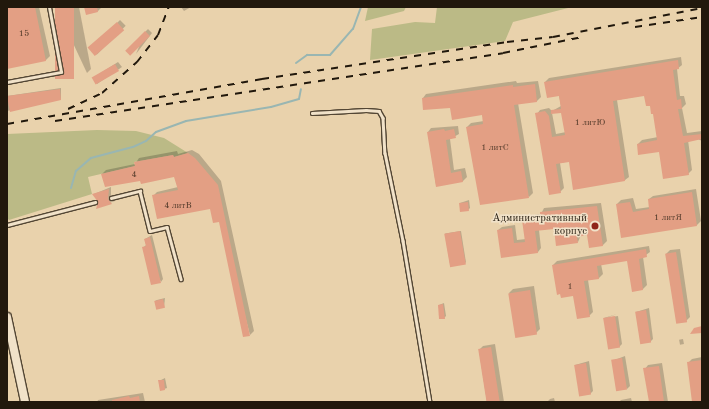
<!DOCTYPE html>
<html>
<head>
<meta charset="utf-8">
<style>
  body { margin:0 }
  #map { position:relative; width:709px; height:409px; overflow:hidden; background:#e9d2ac; font-family:"Old Standard TT",serif }
  div>[style] { position:absolute }
  .green>* { inset:0; background:#bbba86 }
  .shadow>* { inset:0; background:#0003; transform-origin:0 0 }
  .stream>* { height:2px; margin:-1px; padding:0 1px; transform-origin:1px; border-radius:1px; background:#99b6b2 }
  .building>* { inset:0; background:#e39f84; transform-origin:0 0 }
  .roads { filter:drop-shadow(1px 0 #534634) drop-shadow(-1px 0 #534634) drop-shadow(0 1px #534634) drop-shadow(0 -1px #534634) }
  .lane>* { height:2.5px; margin:-1.25px; padding:0 1.25px; transform-origin:1.25px; border-radius:1.25px; background:#f1e2c9 }
  .secondary>* { height:8px; margin:-4px; padding:0 4px; transform-origin:4px; border-radius:4px; background:#f1e2c9 }
  .rail>* { height:2px; margin-top:-1px; transform-origin:0; background:repeating-linear-gradient(90deg,#21180c 0 7px,transparent 0 14px) }
  .dots>* { width:11px; height:11px; translate:-50% -50%; box-sizing:border-box; border:2px solid #f1e2c9; border-radius:50% }
  span { translate:-50% -50%; white-space:nowrap; text-align:center; line-height:1.15; -webkit-text-stroke:3px #f1e2c9; paint-order:stroke }
  .number-label { font-size:9px; color:#523a2a }
  .number-label span { -webkit-text-stroke-width:0 }
  .poi-label { font-size:11px; color:#21180c }
  .right { translate:-100% -50%; text-align:right }
  .frame { position:absolute; inset:0; border:8px solid #21180c; pointer-events:none }
</style>
</head>
<body>
<div id="map">
  <div class="green">
    <i style="clip-path:polygon(368px 7px,406px 7px,404px 11px,365px 21px)"></i>
    <i style="clip-path:polygon(437px 7px,572px 7px,513px 22px,505px 41px,370px 60px,372px 29px,415px 22px,435px 23px)"></i>
    <i style="clip-path:polygon(97px 130px,136px 131px,164px 138px,188px 153px,174px 157px,173px 155px,134px 162px,135px 166px,88px 177px,92px 194px,9px 220px,7px 218px,7px 134px)"></i>
  </div>
  <div class="shadow">
    <i style="clip-path:polygon(7px 7px,39px 7px,50px 56px,46px 60px,7px 68px)"></i>
    <i style="clip-path:polygon(56px 7px,79px 7px,91px 69px,87px 73px)"></i>
    <i style="clip-path:polygon(85px 7px,102px 7px,98px 11px)"></i>
    <i style="clip-path:polygon(181px 7px,191px 7px,184px 11px)"></i>
    <i style="left:120px;top:20px;width:8px;height:41px;rotate:45deg"></i>
    <i style="clip-path:polygon(148px 29px,152px 33px,136px 54px,145px 32px)"></i>
    <i style="clip-path:polygon(evenodd,681px 57px,682px 65px,677px 69px,680px 96px,684px 96px,686px 104px,682px 108px,687px 133px,702px 131px,702px 141px,698px 139px,688px 140px,692px 170px,688px 174px,660px 151px,638px 144px,642px 140px,658px 137px,654px 113px,645px 95px,617px 100px,629px 177px,625px 180px,574px 189px,570px 161px,560px 163px,564px 188px,560px 192px,537px 114px,540px 110px,549px 108px,552px 111px,561px 106px,559px 95px,545px 82px,549px 78px,681px 57px,562px 112px,566px 132px,556px 134px,552px 113px,562px 112px)"></i>
    <i style="clip-path:polygon(118px 62px,122px 67px,97px 84px,96px 76px)"></i>
    <i style="clip-path:polygon(516px 81px,517px 83px,538px 81px,541px 97px,537px 101px,518px 103px,533px 193px,529px 197px,467px 127px,471px 123px,484px 121px,482px 114px,423px 98px,426px 94px)"></i>
    <i style="clip-path:polygon(61px 88px,61px 99px,7px 111px,7px 96px)"></i>
    <i style="clip-path:polygon(458px 126px,459px 134px,450px 139px,454px 170px,465px 168px,467px 177px,463px 181px,436px 185px,428px 132px,431px 128px)"></i>
    <i style="clip-path:polygon(192px 150px,199px 154px,221px 181px,254px 331px,250px 335px,220px 220px,211px 208px,153px 196px,157px 192px,178px 187px,175px 175px,141px 179px,102px 174px,106px 170px,135px 164px,139px 158px,177px 151px,178px 154px)"></i>
    <i style="clip-path:polygon(111px 187px,111px 196px,115px 201px,98px 207px,99px 201px,94px 194px)"></i>
    <i style="clip-path:polygon(696px 189px,701px 221px,697px 225px,622px 236px,617px 204px,621px 200px,633px 198px,636px 209px,650px 207px,649px 199px,653px 196px)"></i>
    <i style="clip-path:polygon(469px 200px,470px 208px,468px 210px,460px 203px)"></i>
    <i style="clip-path:polygon(601px 203px,607px 241px,603px 245px,590px 246px,588px 234px,581px 235px,578px 242px,555px 228px,539px 230px,541px 248px,538px 252px,502px 257px,498px 230px,502px 227px,515px 225px,517px 240px,526px 239px,523px 220px,527px 216px,541px 214px,544px 208px)"></i>
    <i style="left:461px;top:231px;width:32px;height:16px;rotate:81deg"></i>
    <i style="clip-path:polygon(152px 235px,163px 279px,161px 282px,144px 247px,146px 245px,145px 239px)"></i>
    <i style="clip-path:polygon(649px 246px,650px 252px,643px 257px,647px 285px,643px 289px,633px 291px,628px 260px,601px 264px,603px 274px,599px 278px,588px 280px,593px 312px,589px 316px,553px 265px,557px 261px)"></i>
    <i style="clip-path:polygon(680px 249px,690px 317px,686px 321px,666px 254px,670px 250px)"></i>
    <i style="clip-path:polygon(534px 286px,540px 329px,536px 333px,509px 293px,513px 289px)"></i>
    <i style="clip-path:polygon(165px 298px,164px 307px,155px 301px,157px 300px)"></i>
    <i style="clip-path:polygon(444px 303px,446px 316px,444px 318px,439px 305px)"></i>
    <i style="clip-path:polygon(649px 308px,653px 339px,650px 342px,636px 312px)"></i>
    <i style="clip-path:polygon(617px 314px,606px 318px,618px 316px,622px 344px,619px 347px,604px 318px)"></i>
    <i style="left:683px;top:339px;width:5px;height:4px;rotate:79deg"></i>
    <i style="clip-path:polygon(495px 344px,504px 402px,487px 402px,479px 350px,483px 346px)"></i>
    <i style="clip-path:polygon(625px 356px,630px 386px,627px 389px,612px 361px)"></i>
    <i style="clip-path:polygon(702px 357px,702px 402px,694px 402px,688px 363px,692px 359px)"></i>
    <i style="clip-path:polygon(589px 361px,593px 391px,590px 394px,575px 365px)"></i>
    <i style="clip-path:polygon(662px 363px,668px 402px,650px 402px,645px 369px,648px 365px)"></i>
    <i style="clip-path:polygon(165px 378px,167px 388px,161px 390px,159px 381px)"></i>
    <i style="clip-path:polygon(143px 393px,145px 402px,97px 402px,98px 400px)"></i>
    <i style="clip-path:polygon(554px 398px,555px 402px,547px 402px,550px 399px)"></i>
    <i style="clip-path:polygon(631px 398px,632px 402px,619px 402px,621px 400px)"></i>
  </div>
  <div class="stream">
    <i style="left:296px;top:63px;width:14px;rotate:-36deg"></i>
    <i style="left:307px;top:55px;width:23px"></i>
    <i style="left:330px;top:55px;width:35px;rotate:-49deg"></i>
    <i style="left:353px;top:29px;width:23px;rotate:-70deg"></i>
    <i style="left:71px;top:188px;width:18px;rotate:-74deg"></i>
    <i style="left:76px;top:171px;width:20px;rotate:-41deg"></i>
    <i style="left:91px;top:158px;width:43px;rotate:-14.7deg"></i>
    <i style="left:133px;top:147px;width:14px;rotate:-25deg"></i>
    <i style="left:146px;top:141px;width:13px;rotate:-42deg"></i>
    <i style="left:156px;top:132px;width:32px;rotate:-20deg"></i>
    <i style="left:186px;top:121px;width:86px;rotate:-9.4deg"></i>
    <i style="left:271px;top:107px;width:29px;rotate:-16deg"></i>
    <i style="left:299px;top:99px;width:10px;rotate:-79deg"></i>
  </div>
  <div class="building">
    <i style="clip-path:polygon(7px 7px,35px 7px,46px 61px,7px 69px)"></i>
    <i style="left:55px;top:7px;width:19px;height:72px"></i>
    <i style="clip-path:polygon(84px 7px,97px 7px,98px 12px,86px 15px)"></i>
    <i style="left:117px;top:22px;width:11px;height:39px;rotate:49deg"></i>
    <i style="left:145px;top:31px;width:7px;height:28px;rotate:45deg"></i>
    <i style="clip-path:polygon(678px 60px,679px 69px,673px 70px,677px 100px,681px 99px,682px 109px,678px 109px,683px 136px,702px 134px,702px 139px,684px 143px,689px 175px,663px 179px,659px 152px,638px 155px,637px 144px,657px 140px,653px 114px,651px 114px,650px 106px,646px 106px,644px 96px,613px 101px,625px 181px,573px 190px,569px 162px,556px 164px,561px 193px,549px 195px,535px 113px,545px 111px,549px 116px,552px 137px,565px 135px,561px 113px,551px 114px,551px 110px,561px 109px,559px 96px,547px 98px,544px 82px)"></i>
    <i style="left:115px;top:64px;width:8px;height:27px;rotate:60deg"></i>
    <i style="clip-path:polygon(535px 84px,537px 102px,514px 105px,529px 198px,480px 205px,466px 127px,483px 124px,482px 115px,452px 120px,450px 108px,423px 110px,422px 98px,513px 85px,513px 87px)"></i>
    <i style="clip-path:polygon(60px 89px,61px 100px,10px 112px,7px 96px)"></i>
    <i style="clip-path:polygon(444px 129px,445px 131px,454px 129px,456px 138px,446px 140px,451px 173px,461px 171px,463px 182px,436px 187px,427px 132px)"></i>
    <i style="clip-path:polygon(188px 153px,195px 158px,218px 185px,250px 336px,243px 337px,219px 222px,213px 223px,210px 209px,157px 219px,152px 195px,178px 190px,174px 177px,141px 184px,140px 181px,105px 187px,101px 174px,135px 166px,134px 162px,173px 155px,174px 157px)"></i>
    <i style="clip-path:polygon(109px 189px,108px 199px,112px 204px,96px 209px,98px 202px,92px 194px)"></i>
    <i style="clip-path:polygon(692px 192px,697px 226px,621px 238px,616px 204px,630px 202px,633px 212px,649px 209px,648px 199px)"></i>
    <i style="left:468px;top:202px;width:9px;height:9px;rotate:84deg"></i>
    <i style="clip-path:polygon(597px 206px,603px 246px,589px 248px,587px 235px,577px 237px,578px 243px,556px 246px,554px 229px,535px 231px,538px 253px,501px 258px,497px 230px,512px 228px,514px 243px,525px 242px,522px 220px,540px 217px,540px 212px)"></i>
    <i style="left:460px;top:231px;width:34px;height:16px;rotate:80deg"></i>
    <i style="clip-path:polygon(150px 237px,161px 283px,151px 285px,142px 247px,146px 246px,144px 239px)"></i>
    <i style="clip-path:polygon(646px 249px,647px 257px,639px 259px,643px 290px,632px 292px,627px 261px,597px 266px,599px 279px,584px 281px,590px 317px,577px 319px,573px 296px,561px 298px,560px 294px,557px 295px,552px 265px)"></i>
    <i style="left:676px;top:252px;width:71px;height:11px;rotate:81deg"></i>
    <i style="left:530px;top:290px;width:45px;height:22px;rotate:81deg"></i>
    <i style="left:163px;top:299px;width:9px;height:9px;rotate:77deg"></i>
    <i style="clip-path:polygon(443px 304px,445px 319px,439px 319px,438px 305px)"></i>
    <i style="left:646px;top:310px;width:33px;height:11px;rotate:81deg"></i>
    <i style="left:615px;top:316px;width:32px;height:12px;rotate:81deg"></i>
    <i style="clip-path:polygon(702px 326px,702px 333px,690px 334px,694px 328px)"></i>
    <i style="left:491px;top:347px;width:56px;height:13px;rotate:81deg"></i>
    <i style="left:622px;top:358px;width:32px;height:11px;rotate:81deg"></i>
    <i style="clip-path:polygon(702px 360px,702px 402px,692px 402px,687px 362px)"></i>
    <i style="left:586px;top:363px;width:32px;height:12px;rotate:81deg"></i>
    <i style="clip-path:polygon(659px 366px,664px 402px,649px 402px,643px 368px)"></i>
    <i style="clip-path:polygon(158px 380px,164px 380px,165px 390px,160px 391px)"></i>
    <i style="clip-path:polygon(129px 396px,130px 398px,139px 396px,140px 402px,112px 402px,112px 400px)"></i>
  </div>
  <div class="roads">
    <div class="lane">
      <i style="left:7px;top:82px;width:55px;rotate:-10.5deg"></i>
      <i style="left:61px;top:72px;width:66px;rotate:-100.5deg"></i>
      <i style="left:312px;top:113px;width:54px;rotate:-3.2deg"></i>
      <i style="left:366px;top:110px;width:13px;rotate:4deg"></i>
      <i style="left:379px;top:111px;width:8px;rotate:60deg"></i>
      <i style="left:383px;top:118px;width:35px;rotate:87deg"></i>
      <i style="left:385px;top:153px;width:90px;rotate:78.4deg"></i>
      <i style="left:403px;top:241px;width:163px;rotate:80.5deg"></i>
      <i style="left:111px;top:198px;width:30px;rotate:-14deg"></i>
      <i style="left:140px;top:191px;width:41px;rotate:76deg"></i>
      <i style="left:150px;top:231px;width:17px;rotate:-13deg"></i>
      <i style="left:167px;top:227px;width:54px;rotate:74.9deg"></i>
      <i style="left:7px;top:225px;width:91px;rotate:-14.6deg"></i>
    </div>
    <div class="secondary">
      <i style="left:7px;top:317px;width:87px;rotate:78deg"></i>
    </div>
  </div>
  <div class="rail">
    <i style="left:635px;top:27px;width:68px;rotate:-8.5deg"></i>
    <i style="left:68px;top:109px;width:38px;rotate:-25deg"></i>
    <i style="left:102px;top:93px;width:47px;rotate:-41.5deg"></i>
    <i style="left:137px;top:62px;width:34px;rotate:-52deg"></i>
    <i style="left:158px;top:35px;width:30px;rotate:-69deg"></i>
    <i style="left:55px;top:121px;width:453px;rotate:-8.6deg"></i>
    <i style="left:503px;top:53px;width:81px;rotate:-11.4deg"></i>
    <i style="left:7px;top:124px;width:259px;rotate:-10deg"></i>
    <i style="left:262px;top:79px;width:248px;rotate:-8.6deg"></i>
    <i style="left:507px;top:42px;width:46px;rotate:-6.2deg"></i>
    <i style="left:553px;top:37px;width:152px;rotate:-11deg"></i>
  </div>
  <div class="dots">
    <i style="left:595px;top:226px;background:#8f2418"></i>
  </div>
  <div class="number-label">
    <span style="left:24px;top:34px">15</span>
    <span style="left:590px;top:123px">1 литЮ</span>
    <span style="left:495px;top:148px">1 литС</span>
    <span style="left:134px;top:175px">4</span>
    <span style="left:178px;top:206px">4 литВ</span>
    <span style="left:668px;top:218px">1 литЯ</span>
    <span style="left:570px;top:287px">1</span>
  </div>
  <div class="poi-label">
    <span class="right" style="left:587px;top:226px">Административный<br>корпус</span>
  </div>
  <div class="frame"></div>
</div>
</body>
</html>
